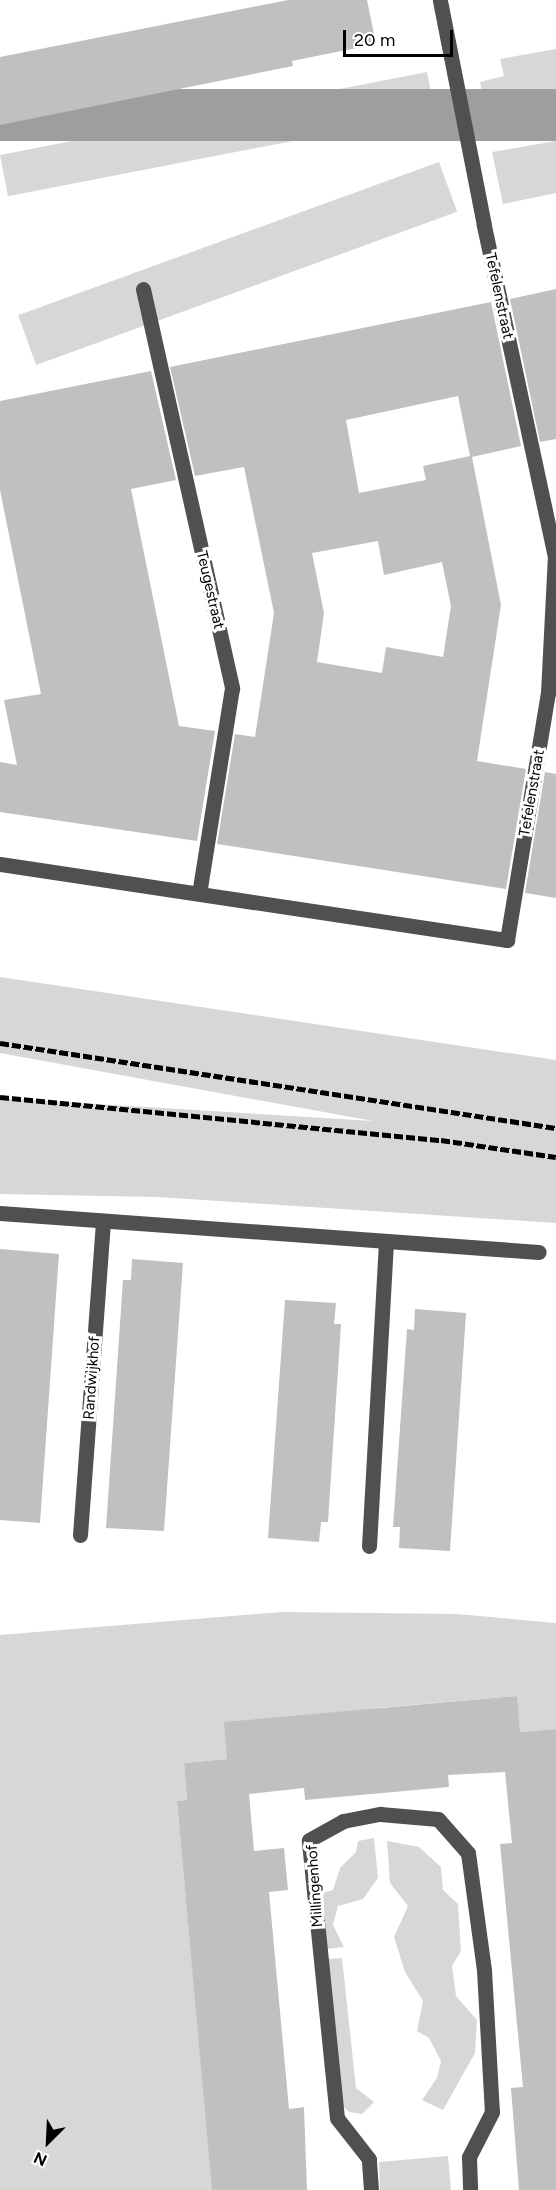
<!DOCTYPE html>
<html>
<head>
<meta charset="utf-8">
<style>
  body { margin:0 }
  #map { position:relative; width:556px; height:2190px; overflow:hidden; background:#fff; font-family:Figtree,sans-serif }
  div>[style] { position:absolute }
  .green>* { inset:0; background:#d7d7d7; transform-origin:0 0 }
  .water>* { inset:0; background:#9e9e9e; transform-origin:0 0 }
  .building>* { inset:0; background:#c0c0c0 }
  .minor>* { height:15px; margin:-7.5px; padding:0 7.5px; transform-origin:7.5px; border-radius:7.5px; background:#505050 }
  .rail>* { height:4.5px; margin-top:-2.25px; transform-origin:0; background:repeating-linear-gradient(90deg,#000 0 9px,transparent 0 12px) }
  span { translate:-50% -50%; white-space:nowrap; text-align:center; line-height:1.15; -webkit-text-stroke:6px #fff; paint-order:stroke }
  .street-label { font-size:15px; color:#000 }
  .north { position:absolute; left:18px; top:2112px; width:60px; height:60px; -webkit-text-stroke:4px #fff; paint-order:stroke; rotate:204deg; font-size:16px; font-weight:700; line-height:24px; text-align:center; color:#000 }
  .north::after { content:''; display:block; margin:auto; width:21px; height:27px; background:#000; clip-path:polygon(50% 0,100% 100%,50% 72%,0 100%) }
  .scale { position:absolute; left:343px; top:30px; width:110px; height:27px; box-sizing:border-box; border:3px solid #000; border-top:0; padding-left:8px; font-size:18px; line-height:21px; white-space:nowrap; color:#000; -webkit-text-stroke:4px #fff; paint-order:stroke }
</style>
</head>
<body>
<div id="map">
  <div class="green">
    <i style="clip-path:polygon(556px 49px,556px 89px,484px 103px,480px 82px,504px 76px,500px 59px)"></i>
    <i style="left:427px;top:72px;width:42px;height:435px;rotate:79deg"></i>
    <i style="clip-path:polygon(556px 141px,556px 193px,503px 204px,492px 152px)"></i>
    <i style="left:439px;top:162px;width:53px;height:448px;rotate:70deg"></i>
    <i style="clip-path:polygon(0 977px,556px 1060px,556px 1223px,158px 1197px,0 1194px,0 1098px,373px 1121px,0 1053px)"></i>
    <i style="clip-path:polygon(282px 1612px,457px 1614px,556px 1623px,556px 1729px,520px 1732px,516px 1696px,377px 1708px,227px 1759px,184px 1763px,187px 1800px,177px 1801px,212px 2182px,247px 2190px,0 2190px,0 1635px)"></i>
    <i style="clip-path:polygon(374px 1838px,378px 1878px,363px 1899px,338px 1906px,333px 1925px,344px 1947px,326px 1949px,322px 1893px,333px 1890px,340px 1868px,356px 1852px,358px 1841px)"></i>
    <i style="clip-path:polygon(387px 1841px,419px 1847px,441px 1867px,443px 1890px,458px 1904px,461px 1951px,452px 1966px,456px 1996px,477px 2020px,475px 2053px,443px 2110px,422px 2100px,437px 2078px,441px 2061px,429px 2038px,417px 2031px,423px 2001px,405px 1972px,394px 1937px,408px 1906px,390px 1883px)"></i>
    <i style="clip-path:polygon(342px 1958px,356px 2088px,374px 2102px,362px 2114px,349px 2112px,340px 2103px,327px 1959px)"></i>
    <i style="clip-path:polygon(448px 2156px,451px 2190px,380px 2190px,379px 2162px)"></i>
  </div>
  <div class="water">
    <i style="left:556px;top:89px;width:52px;height:567px;rotate:90deg"></i>
  </div>
  <div class="building">
    <i style="clip-path:polygon(288px 0,367px 0,376px 44px,292px 61px,293px 66px,0 125px,0 57px)"></i>
    <i style="clip-path:polygon(556px 289px,556px 439px,540px 442px,510px 299px)"></i>
    <i style="clip-path:polygon(evenodd,491px 302px,521px 446px,472px 457px,501px 605px,477px 761px,526px 769px,506px 889px,217px 844px,235px 734px,255px 737px,274px 613px,244px 467px,195px 476px,170px 367px,491px 302px,458px 396px,470px 456px,423px 466px,426px 480px,359px 493px,346px 420px,458px 396px,491px 302px,378px 541px,384px 575px,442px 562px,451px 606px,443px 657px,386px 647px,382px 673px,317px 662px,324px 613px,312px 553px,378px 541px)"></i>
    <i style="clip-path:polygon(151px 371px,176px 480px,131px 489px,179px 726px,215px 731px,197px 841px,0 812px,0 762px,17px 765px,4px 700px,41px 694px,0 490px,0 401px)"></i>
    <i style="clip-path:polygon(545px 772px,556px 774px,556px 898px,525px 893px)"></i>
    <i style="clip-path:polygon(0 1249px,59px 1254px,40px 1523px,0 1520px)"></i>
    <i style="clip-path:polygon(132px 1259px,183px 1263px,164px 1531px,106px 1528px,123px 1280px,131px 1280px)"></i>
    <i style="clip-path:polygon(285px 1300px,336px 1303px,334px 1324px,341px 1324px,328px 1522px,321px 1522px,319px 1542px,268px 1538px)"></i>
    <i style="clip-path:polygon(415px 1309px,466px 1313px,450px 1551px,399px 1548px,400px 1527px,393px 1527px,407px 1329px,414px 1330px)"></i>
    <i style="clip-path:polygon(517px 1696px,520px 1732px,556px 1729px,556px 2190px,519px 2190px,511px 2088px,523px 2087px,500px 1844px,512px 1843px,505px 1772px,448px 1775px,449px 1787px,305px 1800px,304px 1788px,249px 1794px,254px 1851px,284px 1848px,288px 1890px,269px 1892px,289px 2109px,304px 2107px,307px 2190px,212px 2190px,177px 1801px,187px 1800px,184px 1763px,227px 1759px,224px 1722px)"></i>
  </div>
  <div class="minor">
    <i style="left:143px;top:289px;width:409px;rotate:77.4deg"></i>
    <i style="left:232px;top:688px;width:208px;rotate:99.1deg"></i>
    <i style="left:0;top:864px;width:513px;rotate:8.53deg"></i>
    <i style="left:507px;top:940px;width:250px;rotate:-80.6deg"></i>
    <i style="left:548px;top:693px;width:136px;rotate:-87.1deg"></i>
    <i style="left:555px;top:557px;width:340px;rotate:-102.1deg"></i>
    <i style="left:484px;top:225px;width:229px;rotate:-101.1deg"></i>
    <i style="left:0;top:1213px;width:540px;rotate:4.14deg"></i>
    <i style="left:80px;top:1535px;width:315px;rotate:-85.8deg"></i>
    <i style="left:369px;top:1546px;width:302px;rotate:-86.8deg"></i>
    <i style="left:371px;top:2190px;width:31px;rotate:-94deg"></i>
    <i style="left:369px;top:2159px;width:52px;rotate:-128deg"></i>
    <i style="left:337px;top:2118px;width:279px;rotate:-95.8deg"></i>
    <i style="left:309px;top:1840px;width:39px;rotate:-29deg"></i>
    <i style="left:343px;top:1821px;width:38px;rotate:-11deg"></i>
    <i style="left:380px;top:1814px;width:58px;rotate:4.9deg"></i>
    <i style="left:438px;top:1819px;width:45px;rotate:48.6deg"></i>
    <i style="left:468px;top:1853px;width:118px;rotate:82.2deg"></i>
    <i style="left:484px;top:1970px;width:142px;rotate:86.8deg"></i>
    <i style="left:492px;top:2112px;width:51px;rotate:117.1deg"></i>
    <i style="left:469px;top:2157px;width:33px;rotate:88deg"></i>
  </div>
  <div class="rail">
    <i style="left:0;top:1043px;width:562px;rotate:8.69deg"></i>
    <i style="left:0;top:1097px;width:443px;rotate:5.6deg"></i>
    <i style="left:441px;top:1140px;width:116px;rotate:8.4deg"></i>
  </div>
  <div class="street-label">
    <span style="left:499px;top:296px;rotate:78deg">Tefelenstraat</span>
    <span style="left:210px;top:590px;rotate:77deg">Teugestraat</span>
    <span style="left:532px;top:793px;rotate:-80deg">Tefelenstraat</span>
    <span style="left:92px;top:1378px;rotate:-86deg">Randwijkhof</span>
    <span style="left:315px;top:1886px;rotate:-94deg">Millingenhof</span>
  </div>
  <div class="north">N</div>
  <div class="scale">20 m</div>
</div>
</body>
</html>
